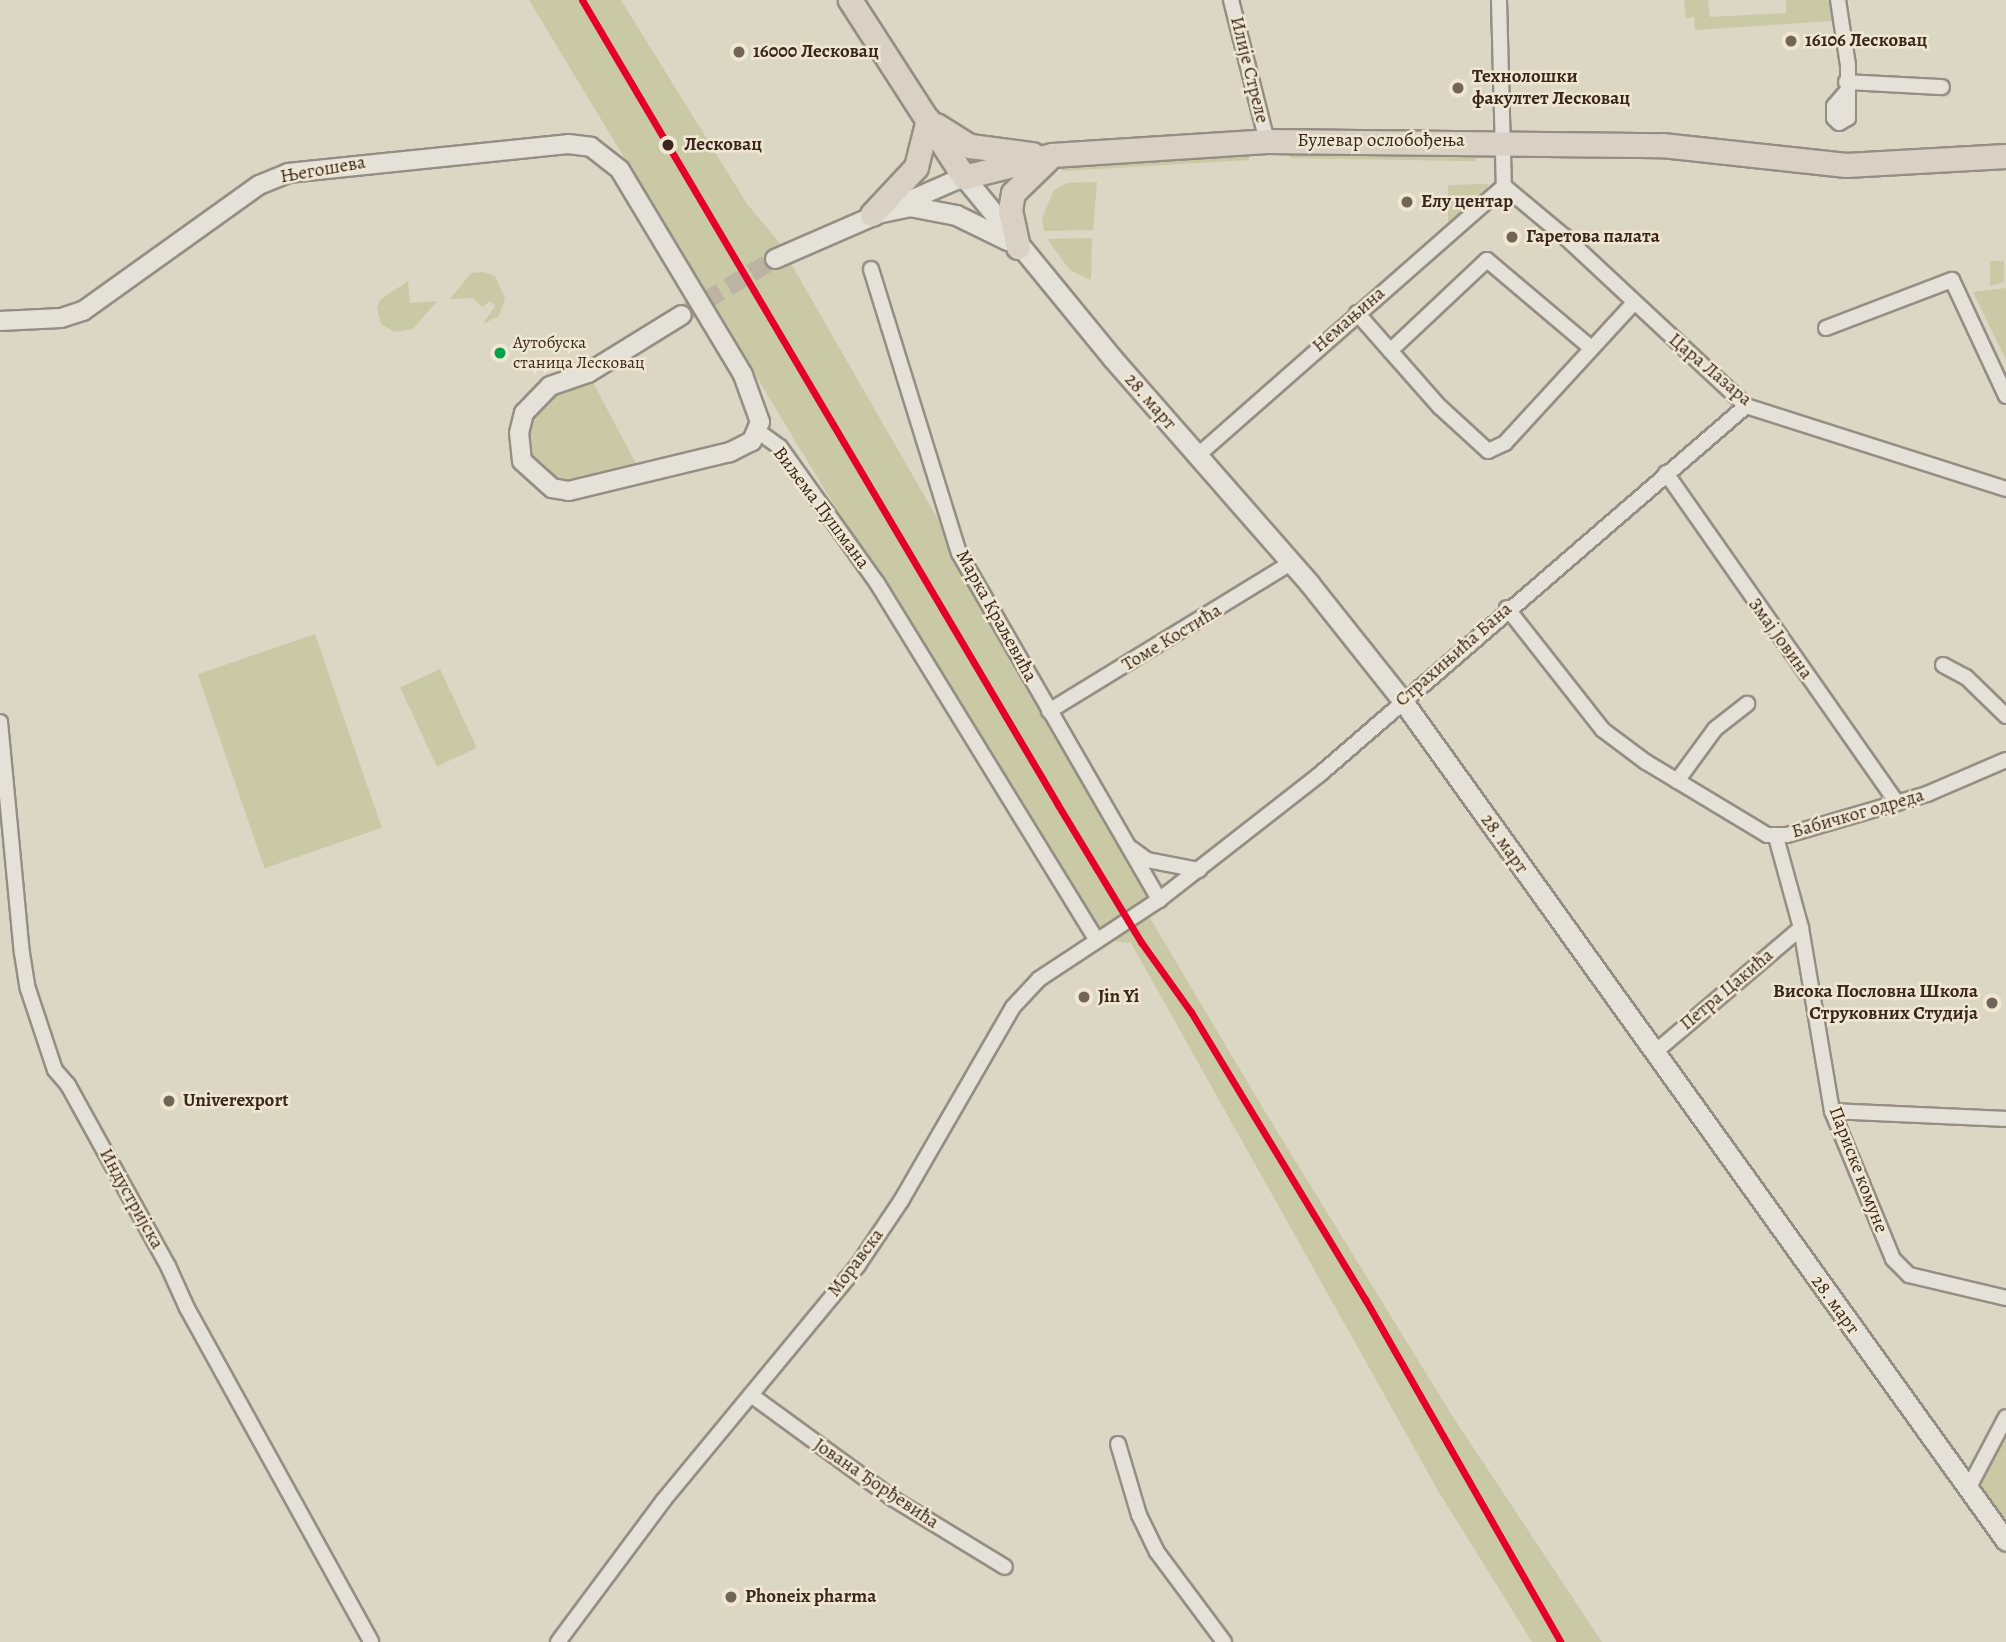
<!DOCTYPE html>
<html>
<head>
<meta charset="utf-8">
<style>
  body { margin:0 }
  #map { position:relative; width:2006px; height:1642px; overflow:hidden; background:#dcd6c4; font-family:Alegreya,serif }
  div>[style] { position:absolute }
  .green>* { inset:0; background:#c9c9a5; transform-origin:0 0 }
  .tertiary-tunnel>* { height:18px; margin-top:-9px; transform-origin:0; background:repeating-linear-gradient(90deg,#bcb3a3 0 18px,transparent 0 27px) }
  .roads { filter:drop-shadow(2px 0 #958e84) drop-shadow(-2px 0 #958e84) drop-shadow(0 2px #958e84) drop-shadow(0 -2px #958e84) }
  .minor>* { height:14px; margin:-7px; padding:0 7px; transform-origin:7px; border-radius:7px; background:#e4e1d8 }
  .tertiary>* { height:18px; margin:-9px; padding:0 9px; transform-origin:9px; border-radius:9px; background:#e4e1d8 }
  .secondary>* { height:19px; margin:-9.5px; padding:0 9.5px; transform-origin:9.5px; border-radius:9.5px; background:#e4e1d8 }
  .primary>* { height:23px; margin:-11.5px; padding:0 11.5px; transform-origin:11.5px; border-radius:11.5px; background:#d9d1c3 }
  .rail-1>* { height:7px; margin:-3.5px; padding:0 3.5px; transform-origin:3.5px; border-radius:3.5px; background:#e4002b }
  .dots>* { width:19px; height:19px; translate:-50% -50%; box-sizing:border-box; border:4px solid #efe7d2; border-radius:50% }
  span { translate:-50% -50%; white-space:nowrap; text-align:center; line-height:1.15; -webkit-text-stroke:5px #efe7d2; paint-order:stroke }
  .bus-label { font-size:17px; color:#3a261e }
  .left { translate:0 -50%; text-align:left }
  .poi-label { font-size:19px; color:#3a261e; font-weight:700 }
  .right { translate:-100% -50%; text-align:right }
  .street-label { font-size:19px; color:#3a261e }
  .stop-label { font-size:19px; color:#3a261e; font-weight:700 }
</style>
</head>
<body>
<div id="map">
  <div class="green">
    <i style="clip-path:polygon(529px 0,621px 0,747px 204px,778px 241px,1156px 899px,1144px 908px,1267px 1115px,1453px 1417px,1602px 1642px,1532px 1642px,1440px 1494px,1131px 943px,1096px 939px)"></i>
    <i style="clip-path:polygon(1684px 0,1708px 0,1710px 17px,1786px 13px,1786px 0,1832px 0,1832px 21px,1695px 30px,1694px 17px,1686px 18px)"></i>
    <i style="left:1290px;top:148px;width:186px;height:10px;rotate:1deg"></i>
    <i style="clip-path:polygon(1249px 149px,1249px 160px,1063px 171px,1059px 165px)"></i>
    <i style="clip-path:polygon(1097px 182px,1093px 230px,1044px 231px,1042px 218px,1054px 190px,1067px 183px)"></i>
    <i style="clip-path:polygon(1488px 184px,1487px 193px,1448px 224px,1448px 185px)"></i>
    <i style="clip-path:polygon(1092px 238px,1091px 280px,1070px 270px,1047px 239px)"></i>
    <i style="clip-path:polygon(1990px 261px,2004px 261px,2004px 282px,1990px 286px)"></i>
    <i style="clip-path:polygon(483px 272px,495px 276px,505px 298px,499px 316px,483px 324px,495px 306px,490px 301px,482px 307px,473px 298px,450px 299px,471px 273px)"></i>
    <i style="clip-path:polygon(408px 281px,410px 303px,437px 301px,413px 329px,394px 332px,381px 324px,377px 308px,380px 300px)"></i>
    <i style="clip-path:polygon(2006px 288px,2006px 360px,1973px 292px)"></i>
    <i style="clip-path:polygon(588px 373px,643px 477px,569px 491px,519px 449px,537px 397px)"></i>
    <i style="left:315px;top:634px;width:205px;height:124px;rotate:71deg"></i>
    <i style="left:440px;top:669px;width:87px;height:44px;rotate:65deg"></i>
    <i style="clip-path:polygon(2006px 1417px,2006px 1541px,1968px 1489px)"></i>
  </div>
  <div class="tertiary-tunnel">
    <i style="left:682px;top:315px;width:109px;rotate:-31.1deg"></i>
  </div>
  <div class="roads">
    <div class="minor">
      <i style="left:1231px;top:0;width:146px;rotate:75.7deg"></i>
      <i style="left:1499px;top:0;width:186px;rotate:88.5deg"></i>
      <i style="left:1504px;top:186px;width:80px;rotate:39.9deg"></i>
      <i style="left:1565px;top:237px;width:248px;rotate:43deg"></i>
      <i style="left:1746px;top:406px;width:273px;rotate:17.7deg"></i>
      <i style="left:1838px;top:0;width:66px;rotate:81.3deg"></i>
      <i style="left:1848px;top:65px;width:53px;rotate:90deg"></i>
      <i style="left:1848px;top:118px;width:10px;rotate:151deg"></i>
      <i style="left:1839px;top:123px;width:7px;rotate:-135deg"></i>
      <i style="left:1834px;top:118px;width:12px;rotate:-90deg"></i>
      <i style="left:1834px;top:106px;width:18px;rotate:-49deg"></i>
      <i style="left:1846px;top:82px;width:96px;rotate:3deg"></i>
      <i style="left:871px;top:269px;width:297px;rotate:72.8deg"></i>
      <i style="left:959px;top:553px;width:401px;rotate:60deg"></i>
      <i style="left:1357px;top:313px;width:125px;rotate:48.6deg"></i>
      <i style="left:1440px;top:407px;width:65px;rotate:42.5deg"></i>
      <i style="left:1488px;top:451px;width:19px;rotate:-25deg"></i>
      <i style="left:1505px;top:443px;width:189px;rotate:-47.4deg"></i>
      <i style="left:1826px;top:328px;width:135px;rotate:-20.9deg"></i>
      <i style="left:1952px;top:280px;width:128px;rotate:65deg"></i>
      <i style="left:1390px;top:351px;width:133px;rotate:-43.2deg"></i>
      <i style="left:1487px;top:260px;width:135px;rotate:40.2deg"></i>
      <i style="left:759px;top:432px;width:26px;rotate:36deg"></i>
      <i style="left:780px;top:447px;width:167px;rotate:54.5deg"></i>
      <i style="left:877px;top:583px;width:418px;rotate:58.4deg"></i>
      <i style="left:1197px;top:456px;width:409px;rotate:-41.3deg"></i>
      <i style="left:1666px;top:473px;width:403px;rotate:55deg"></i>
      <i style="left:1507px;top:608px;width:155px;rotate:51.8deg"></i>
      <i style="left:1603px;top:730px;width:54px;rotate:36.7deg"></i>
      <i style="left:1646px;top:762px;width:141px;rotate:31.1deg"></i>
      <i style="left:1767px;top:835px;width:20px"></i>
      <i style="left:1787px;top:835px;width:146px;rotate:-16.3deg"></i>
      <i style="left:1927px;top:794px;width:86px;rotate:-23.3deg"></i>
      <i style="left:1943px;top:665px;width:26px;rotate:28deg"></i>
      <i style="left:1966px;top:677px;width:56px;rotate:44.3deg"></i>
      <i style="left:1049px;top:711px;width:285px;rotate:-31.5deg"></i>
      <i style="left:0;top:722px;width:232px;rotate:84.6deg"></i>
      <i style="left:22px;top:953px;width:36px;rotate:81deg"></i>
      <i style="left:28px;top:989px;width:85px;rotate:71.6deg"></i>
      <i style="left:55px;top:1070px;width:20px;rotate:49deg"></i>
      <i style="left:68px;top:1085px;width:207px;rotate:61.1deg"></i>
      <i style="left:168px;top:1266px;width:46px;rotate:65.7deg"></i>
      <i style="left:187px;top:1308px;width:381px;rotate:61.1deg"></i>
      <i style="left:1677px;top:781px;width:64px;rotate:-53.8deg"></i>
      <i style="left:1715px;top:729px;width:41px;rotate:-38deg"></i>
      <i style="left:1776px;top:837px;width:94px;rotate:74.6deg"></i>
      <i style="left:1801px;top:928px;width:186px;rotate:80.4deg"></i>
      <i style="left:1832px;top:1111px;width:160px;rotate:67.6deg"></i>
      <i style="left:1893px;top:1259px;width:23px;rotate:45deg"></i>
      <i style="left:1909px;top:1275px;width:100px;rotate:13.3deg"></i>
      <i style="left:1132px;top:849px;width:19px;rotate:36deg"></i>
      <i style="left:1147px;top:860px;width:53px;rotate:10.9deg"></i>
      <i style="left:1654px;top:1053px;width:193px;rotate:-40.4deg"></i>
      <i style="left:1832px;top:1111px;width:174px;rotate:2.6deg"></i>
      <i style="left:751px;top:1395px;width:175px;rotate:36.1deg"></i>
      <i style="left:892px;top:1498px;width:132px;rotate:31.4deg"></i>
      <i style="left:1118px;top:1444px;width:74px;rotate:73.5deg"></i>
      <i style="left:1139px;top:1515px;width:41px;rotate:64.1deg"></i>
      <i style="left:1157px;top:1552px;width:112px;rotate:53.3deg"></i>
      <i style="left:1968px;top:1489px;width:81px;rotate:-62.2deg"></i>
      <i style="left:558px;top:1642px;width:176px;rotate:-53.3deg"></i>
      <i style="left:663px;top:1501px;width:306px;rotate:-50.4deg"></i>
      <i style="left:858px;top:1265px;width:77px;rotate:-56.1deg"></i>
      <i style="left:901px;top:1201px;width:224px;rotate:-60deg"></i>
      <i style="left:1013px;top:1007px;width:38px;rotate:-47deg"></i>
      <i style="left:1039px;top:979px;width:144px;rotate:-33.4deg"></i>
      <i style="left:1159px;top:900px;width:203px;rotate:-38deg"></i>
      <i style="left:1319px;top:775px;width:564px;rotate:-40.83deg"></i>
    </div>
    <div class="tertiary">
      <i style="left:775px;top:259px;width:206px;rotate:-23.5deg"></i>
      <i style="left:0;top:321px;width:61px;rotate:-2.8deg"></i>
      <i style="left:61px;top:318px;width:23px;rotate:-18deg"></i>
      <i style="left:83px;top:311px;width:216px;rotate:-35.6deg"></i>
      <i style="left:259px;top:185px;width:31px;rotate:-22deg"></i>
      <i style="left:288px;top:173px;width:281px;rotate:-5.9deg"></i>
      <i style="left:568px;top:144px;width:23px;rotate:7deg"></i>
      <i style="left:591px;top:147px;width:37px;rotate:38deg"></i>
      <i style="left:620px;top:170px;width:239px;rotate:59deg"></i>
      <i style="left:743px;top:375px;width:50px;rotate:70.1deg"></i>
      <i style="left:760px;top:422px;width:21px;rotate:113deg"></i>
      <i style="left:752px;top:441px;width:25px;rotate:153deg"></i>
      <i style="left:730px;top:452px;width:166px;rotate:166.4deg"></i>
      <i style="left:569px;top:491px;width:17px;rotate:-170deg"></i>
      <i style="left:552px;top:488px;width:40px;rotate:-138deg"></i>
      <i style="left:522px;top:461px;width:28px;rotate:-96deg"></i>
      <i style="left:519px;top:433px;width:21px;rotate:-76deg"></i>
      <i style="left:524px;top:413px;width:37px;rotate:-46deg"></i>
      <i style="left:550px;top:386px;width:40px;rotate:-18.9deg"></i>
      <i style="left:588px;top:373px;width:110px;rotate:-31.7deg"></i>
    </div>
    <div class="secondary">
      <i style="left:964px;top:177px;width:235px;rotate:50.7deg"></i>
      <i style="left:1113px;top:359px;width:298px;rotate:48.8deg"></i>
      <i style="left:1309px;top:583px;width:149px;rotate:51.5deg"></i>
      <i style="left:1402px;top:700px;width:1035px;rotate:54.31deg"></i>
      <i style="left:872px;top:214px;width:38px;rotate:-12deg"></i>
      <i style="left:909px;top:206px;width:48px;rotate:10.8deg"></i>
      <i style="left:956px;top:215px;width:57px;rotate:26.1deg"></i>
    </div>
    <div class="primary">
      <i style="left:850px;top:0;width:211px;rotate:57.2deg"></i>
      <i style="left:964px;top:177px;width:91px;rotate:-14deg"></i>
      <i style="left:1052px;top:155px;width:215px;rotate:-3.7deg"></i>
      <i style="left:1267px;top:141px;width:395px;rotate:0.6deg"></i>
      <i style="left:1662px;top:145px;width:185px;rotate:6.2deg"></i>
      <i style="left:1846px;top:165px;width:160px;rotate:-3.2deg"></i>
      <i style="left:936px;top:125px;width:40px;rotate:32deg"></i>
      <i style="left:970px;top:146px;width:63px;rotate:7.4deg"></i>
      <i style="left:872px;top:214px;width:64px;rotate:-46.9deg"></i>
      <i style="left:916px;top:167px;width:49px;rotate:-76deg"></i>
      <i style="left:1018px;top:247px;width:38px;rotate:-102deg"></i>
      <i style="left:1010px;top:210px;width:17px;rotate:-80deg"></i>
      <i style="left:1013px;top:193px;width:47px;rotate:-44.1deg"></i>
    </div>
  </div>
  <div class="rail-1">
    <i style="left:582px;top:0;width:935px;rotate:59.4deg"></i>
    <i style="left:1058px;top:805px;width:160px;rotate:58.8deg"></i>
    <i style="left:1141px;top:942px;width:86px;rotate:54.5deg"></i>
    <i style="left:1191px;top:1012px;width:336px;rotate:58.8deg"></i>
    <i style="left:1365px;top:1299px;width:395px;rotate:60.3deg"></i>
  </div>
  <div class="dots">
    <i style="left:1791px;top:41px;background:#736458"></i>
    <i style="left:739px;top:52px;background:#736458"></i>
    <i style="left:1458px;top:88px;background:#736458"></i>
    <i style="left:668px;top:145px;background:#3a261e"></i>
    <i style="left:1407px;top:202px;background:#736458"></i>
    <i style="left:1512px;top:237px;background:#736458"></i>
    <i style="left:500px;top:353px;background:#03a04e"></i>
    <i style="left:1084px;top:997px;background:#736458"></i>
    <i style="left:1992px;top:1003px;background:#736458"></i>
    <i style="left:169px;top:1101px;background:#736458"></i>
    <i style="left:731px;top:1597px;background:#736458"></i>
  </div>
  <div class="bus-label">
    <span class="left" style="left:513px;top:353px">Аутобуска<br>станица Лесковац</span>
  </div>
  <div class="poi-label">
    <span class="left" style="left:1805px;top:41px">16106 Лесковац</span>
    <span class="left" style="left:753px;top:52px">16000 Лесковац</span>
    <span class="left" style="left:1472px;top:88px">Технолошки<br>факултет Лесковац</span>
    <span class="left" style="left:1421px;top:202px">Елу центар</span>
    <span class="left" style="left:1526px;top:237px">Гаретова палата</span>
    <span class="right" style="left:1978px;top:1003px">Висока Пословна Школа<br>Струковних Студија</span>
    <span class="left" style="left:1098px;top:997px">Jin Yi</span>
    <span class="left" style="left:183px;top:1101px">Univerexport</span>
    <span class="left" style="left:745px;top:1597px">Phoneix pharma</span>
  </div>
  <div class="street-label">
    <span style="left:1249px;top:70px;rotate:76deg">Илије Стреле</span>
    <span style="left:1381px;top:141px">Булевар ослобођења</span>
    <span style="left:323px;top:170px;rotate:-10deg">Његошева</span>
    <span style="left:1349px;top:320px;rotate:-41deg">Немањина</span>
    <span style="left:1710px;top:370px;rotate:40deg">Цара Лазара</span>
    <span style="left:1150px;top:402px;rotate:49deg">28. март</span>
    <span style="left:821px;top:508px;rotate:53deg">Виљема Пушмана</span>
    <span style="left:996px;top:616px;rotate:61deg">Марка Краљевића</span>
    <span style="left:1172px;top:638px;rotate:-31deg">Томе Костића</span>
    <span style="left:1780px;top:639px;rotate:54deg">Змај Јовина</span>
    <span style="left:1454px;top:655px;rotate:-41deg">Страхињића Бана</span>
    <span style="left:1858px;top:814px;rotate:-16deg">Бабичког одреда</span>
    <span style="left:1504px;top:844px;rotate:55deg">28. март</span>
    <span style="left:1727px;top:990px;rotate:-40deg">Петра Цакића</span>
    <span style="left:1858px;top:1170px;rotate:69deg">Париске комуне</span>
    <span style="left:131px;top:1199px;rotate:61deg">Индустријска</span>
    <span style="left:856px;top:1263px;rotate:-53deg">Моравска</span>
    <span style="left:1835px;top:1305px;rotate:54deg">28. март</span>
    <span style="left:876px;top:1484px;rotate:34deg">Јована Ђорђевића</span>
  </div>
  <div class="stop-label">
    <span class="left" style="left:684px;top:145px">Лесковац</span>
  </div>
</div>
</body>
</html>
